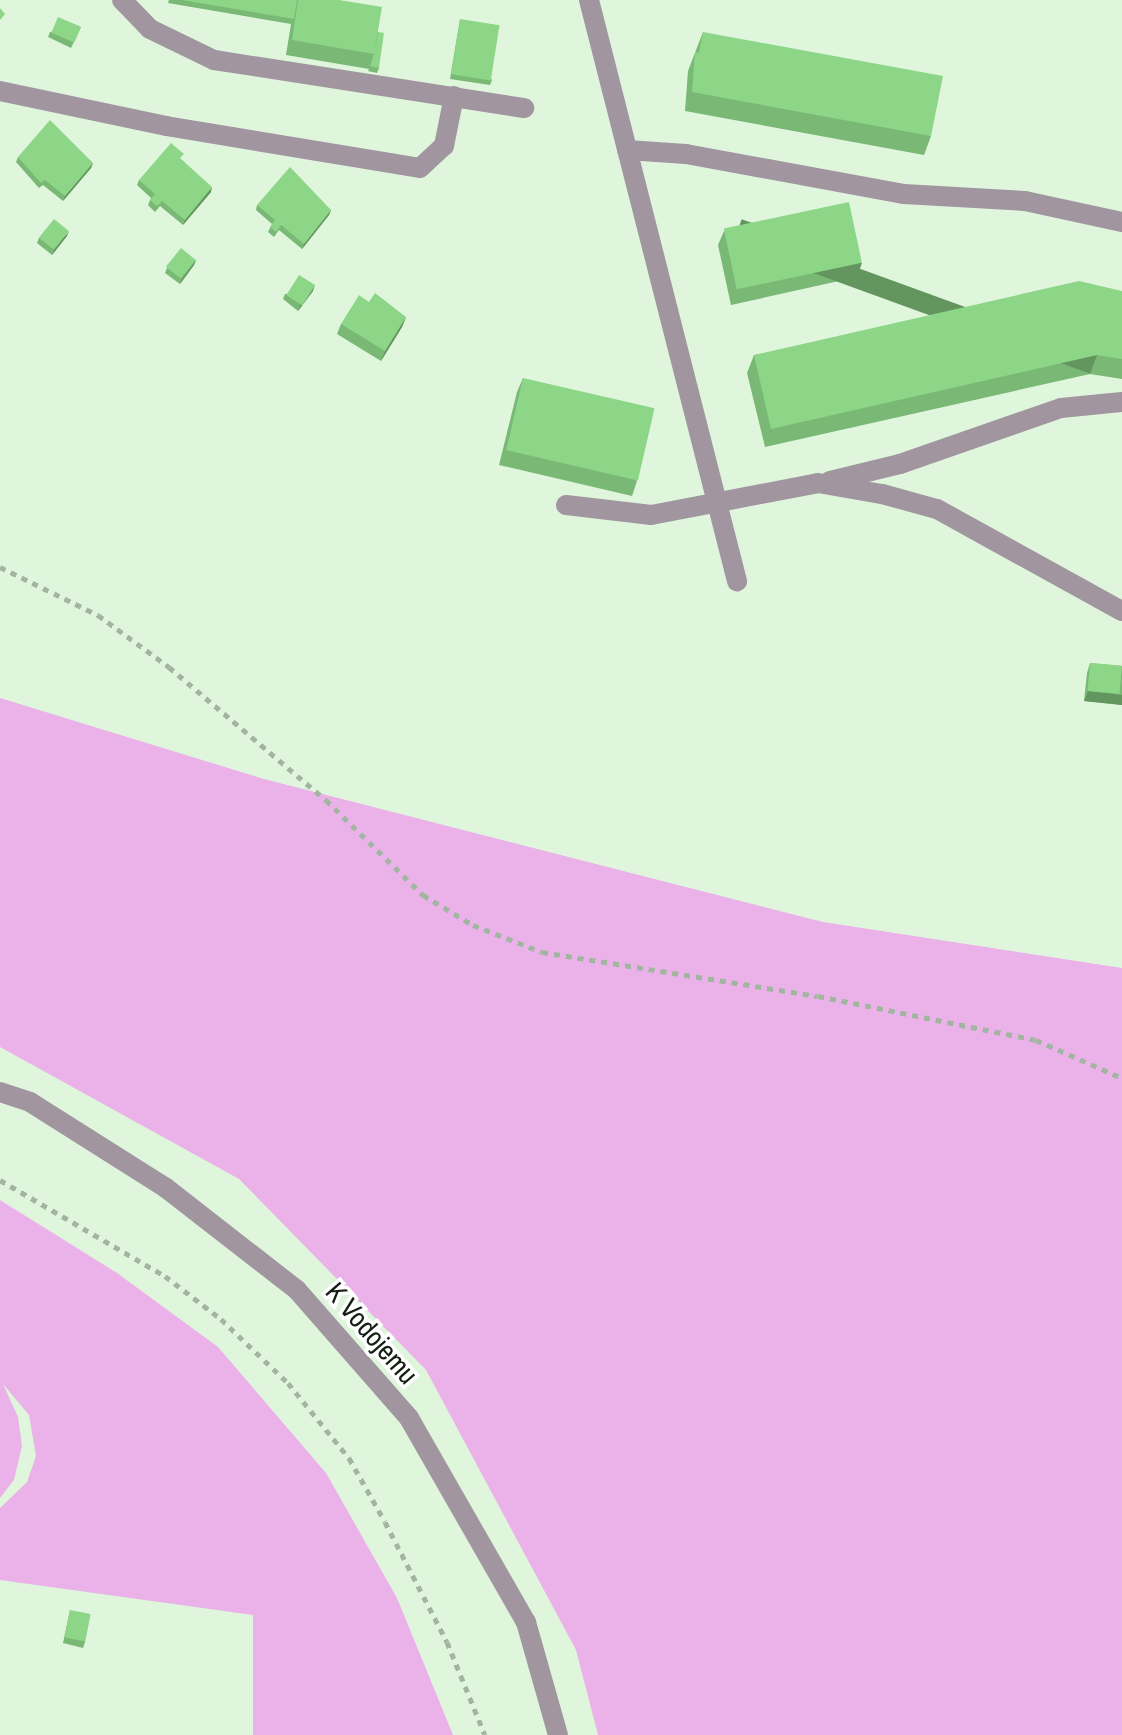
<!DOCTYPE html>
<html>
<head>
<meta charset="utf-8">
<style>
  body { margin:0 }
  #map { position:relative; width:1122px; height:1735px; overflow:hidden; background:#dff6dd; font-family:"Archivo Narrow",sans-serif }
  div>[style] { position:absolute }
  .green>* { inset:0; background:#eab2e8 }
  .path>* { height:5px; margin-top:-2.5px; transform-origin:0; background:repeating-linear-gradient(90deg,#a2b5a0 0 6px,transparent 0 12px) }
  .minor>* { height:20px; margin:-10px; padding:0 10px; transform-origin:10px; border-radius:10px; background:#a196a0 }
  .wall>* { inset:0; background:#79b875 }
  .shaded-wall>* { inset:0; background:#63965f; transform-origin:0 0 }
  .building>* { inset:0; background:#8dd688; transform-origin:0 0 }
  span { translate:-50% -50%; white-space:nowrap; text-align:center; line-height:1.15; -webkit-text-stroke:7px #fff; paint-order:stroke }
  .street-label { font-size:28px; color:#151d14 }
</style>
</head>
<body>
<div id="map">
  <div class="green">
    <i style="clip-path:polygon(0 698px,264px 779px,823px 922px,1122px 968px,1122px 1735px,598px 1735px,576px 1650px,426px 1370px,239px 1179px,0 1047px)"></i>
    <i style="clip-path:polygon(0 1200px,117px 1273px,218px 1347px,326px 1473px,397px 1598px,453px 1735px,253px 1735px,253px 1615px,0 1580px,0 1508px,27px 1482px,36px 1456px,29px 1415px,3px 1384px,18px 1417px,22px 1446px,14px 1480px,0 1498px)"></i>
  </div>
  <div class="path">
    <i style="left:0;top:567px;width:109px;rotate:26.1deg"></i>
    <i style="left:98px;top:615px;width:88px;rotate:36.2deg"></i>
    <i style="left:169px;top:667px;width:206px;rotate:40.3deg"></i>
    <i style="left:326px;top:800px;width:136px;rotate:44.4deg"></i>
    <i style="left:423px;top:895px;width:58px;rotate:31deg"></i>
    <i style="left:473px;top:925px;width:74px;rotate:21.4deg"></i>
    <i style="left:542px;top:952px;width:279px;rotate:9.1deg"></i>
    <i style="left:818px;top:996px;width:222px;rotate:11.4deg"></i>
    <i style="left:1036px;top:1040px;width:94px;rotate:23.8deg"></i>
    <i style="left:0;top:1180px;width:191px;rotate:30.2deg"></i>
    <i style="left:165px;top:1276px;width:71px;rotate:37.5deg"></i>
    <i style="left:221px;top:1319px;width:93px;rotate:43.7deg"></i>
    <i style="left:288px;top:1383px;width:97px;rotate:50.9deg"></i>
    <i style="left:349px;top:1458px;width:73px;rotate:60.6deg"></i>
    <i style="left:385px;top:1522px;width:135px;rotate:62.7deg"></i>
    <i style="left:447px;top:1642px;width:100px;rotate:67.8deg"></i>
  </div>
  <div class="minor">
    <i style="left:122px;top:0;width:40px;rotate:46deg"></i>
    <i style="left:150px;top:29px;width:71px;rotate:25.8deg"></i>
    <i style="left:214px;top:60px;width:314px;rotate:8.8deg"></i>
    <i style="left:589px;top:0;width:600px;rotate:75.71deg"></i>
    <i style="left:0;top:91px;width:170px;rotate:11.9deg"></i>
    <i style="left:166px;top:126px;width:257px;rotate:9.4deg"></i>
    <i style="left:420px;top:168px;width:33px;rotate:-43deg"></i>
    <i style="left:444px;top:146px;width:51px;rotate:-78.7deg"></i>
    <i style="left:627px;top:150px;width:59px;rotate:3.9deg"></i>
    <i style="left:686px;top:154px;width:222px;rotate:10.4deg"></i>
    <i style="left:904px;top:194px;width:121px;rotate:3.3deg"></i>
    <i style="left:1025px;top:201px;width:99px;rotate:12.2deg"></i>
    <i style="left:830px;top:481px;width:72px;rotate:-13.7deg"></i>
    <i style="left:900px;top:464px;width:170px;rotate:-19.2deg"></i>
    <i style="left:1061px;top:408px;width:61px;rotate:-5.6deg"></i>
    <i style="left:566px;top:505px;width:86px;rotate:6.7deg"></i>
    <i style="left:651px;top:515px;width:170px;rotate:-10.8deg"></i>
    <i style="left:818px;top:483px;width:65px;rotate:9.8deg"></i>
    <i style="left:882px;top:494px;width:57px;rotate:15.3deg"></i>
    <i style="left:937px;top:509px;width:211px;rotate:28.9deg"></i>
    <i style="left:0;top:1092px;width:32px;rotate:18deg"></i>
    <i style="left:30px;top:1102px;width:161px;rotate:32.3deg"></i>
    <i style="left:166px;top:1188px;width:166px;rotate:37.9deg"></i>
    <i style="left:297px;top:1290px;width:170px;rotate:48.8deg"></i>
    <i style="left:409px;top:1418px;width:235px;rotate:60.2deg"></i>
    <i style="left:526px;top:1622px;width:117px;rotate:74.2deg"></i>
  </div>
  <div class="wall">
    <i style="clip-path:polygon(169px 0,339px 0,378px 32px,379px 68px,377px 73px,368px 71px,369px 69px,286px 55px,291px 24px,168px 3px)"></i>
    <i style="clip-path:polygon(460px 19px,492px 80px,490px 85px,450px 79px)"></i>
    <i style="clip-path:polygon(81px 27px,71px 48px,48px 37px,50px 32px)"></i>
    <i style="clip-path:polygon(703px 32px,931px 136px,924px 155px,685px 111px,688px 71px)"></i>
    <i style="clip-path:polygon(18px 157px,93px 163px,91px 168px,63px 201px,43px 185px,39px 188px,16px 162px)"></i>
    <i style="clip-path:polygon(182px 160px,211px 192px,183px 225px,160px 206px,155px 212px,148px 205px,151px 198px,137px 185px,139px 180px)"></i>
    <i style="clip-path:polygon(257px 205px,331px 210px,329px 215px,302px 249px,279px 230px,274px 237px,268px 232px,272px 224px,256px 210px)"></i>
    <i style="clip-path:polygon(724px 231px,857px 277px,731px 305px,718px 245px)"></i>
    <i style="clip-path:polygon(67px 236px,52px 255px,37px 243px,39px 238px)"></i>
    <i style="clip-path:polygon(196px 260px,194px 265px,180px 284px,165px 273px,167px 268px)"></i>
    <i style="clip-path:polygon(313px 291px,298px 311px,283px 299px,285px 294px)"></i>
    <i style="clip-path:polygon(1122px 291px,1122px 379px,1090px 374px,765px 447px,747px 373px,754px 355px)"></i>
    <i style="clip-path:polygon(369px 302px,406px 317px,402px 327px,381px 361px,337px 334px,341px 324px)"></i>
    <i style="clip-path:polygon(523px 378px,637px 481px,632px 496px,499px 465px,517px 392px)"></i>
    <i style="clip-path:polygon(1090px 663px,1122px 666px,1122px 705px,1084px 701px,1087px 673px)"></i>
    <i style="clip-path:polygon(70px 1610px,85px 1642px,83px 1648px,63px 1643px)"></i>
  </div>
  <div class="shaded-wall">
    <i style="clip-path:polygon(93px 163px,91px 168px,63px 201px,65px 196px)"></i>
    <i style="clip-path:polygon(212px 187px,211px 192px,183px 225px,185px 220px)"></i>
    <i style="clip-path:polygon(331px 210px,329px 215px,302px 249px,304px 244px)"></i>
    <i style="clip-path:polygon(69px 231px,67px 236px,52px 255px,54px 250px)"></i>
    <i style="clip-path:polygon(196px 260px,194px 265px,180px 284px,182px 279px)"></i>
    <i style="left:862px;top:263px;width:15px;height:128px;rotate:110deg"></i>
    <i style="clip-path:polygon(315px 285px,313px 291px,298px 311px,300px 306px)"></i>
    <i style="clip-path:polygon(406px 317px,402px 327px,381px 361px,385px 351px)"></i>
    <i style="left:1097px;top:355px;width:20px;height:334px;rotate:110deg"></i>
    <i style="clip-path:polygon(1088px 691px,1122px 695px,1122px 705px,1084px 701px)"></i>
  </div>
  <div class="building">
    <i style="clip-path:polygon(182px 0,297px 0,294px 19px)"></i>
    <i style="clip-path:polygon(298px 0,339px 0,382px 7px,374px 54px,292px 40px)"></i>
    <i style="clip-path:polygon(0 8px,5px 14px,0 20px)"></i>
    <i style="left:58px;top:17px;width:25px;height:17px;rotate:23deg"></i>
    <i style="left:460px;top:19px;width:40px;height:56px;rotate:9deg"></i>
    <i style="clip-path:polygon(378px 32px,384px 33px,379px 68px,370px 66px,374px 54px)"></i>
    <i style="clip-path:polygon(703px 32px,943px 76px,931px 136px,692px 92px,695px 52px,699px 53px)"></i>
    <i style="clip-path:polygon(50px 120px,93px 163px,65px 196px,45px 180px,41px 183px,18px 157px)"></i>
    <i style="clip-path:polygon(171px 143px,184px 154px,180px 158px,212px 187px,185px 220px,162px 201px,157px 206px,150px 200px,155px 194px,139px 180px)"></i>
    <i style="clip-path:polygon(290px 167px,331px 210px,304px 244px,281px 225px,276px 232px,270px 227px,275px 220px,257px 205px)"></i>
    <i style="left:849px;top:202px;width:62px;height:128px;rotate:78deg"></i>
    <i style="left:54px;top:219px;width:19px;height:24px;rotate:39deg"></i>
    <i style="left:181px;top:248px;width:19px;height:24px;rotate:39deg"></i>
    <i style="left:299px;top:275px;width:19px;height:24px;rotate:32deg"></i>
    <i style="clip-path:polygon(1079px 281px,1122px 291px,1122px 359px,1097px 355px,771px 429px,754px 355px)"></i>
    <i style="clip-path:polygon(375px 293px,406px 317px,385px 351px,341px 324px,359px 295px,369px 302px)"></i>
    <i style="left:523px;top:378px;width:135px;height:74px;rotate:13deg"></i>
    <i style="left:1090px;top:663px;width:32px;height:28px;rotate:5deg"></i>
    <i style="left:70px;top:1610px;width:21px;height:28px;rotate:11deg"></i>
  </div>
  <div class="street-label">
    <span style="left:372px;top:1333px;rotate:49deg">K Vodojemu</span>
  </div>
</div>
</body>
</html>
